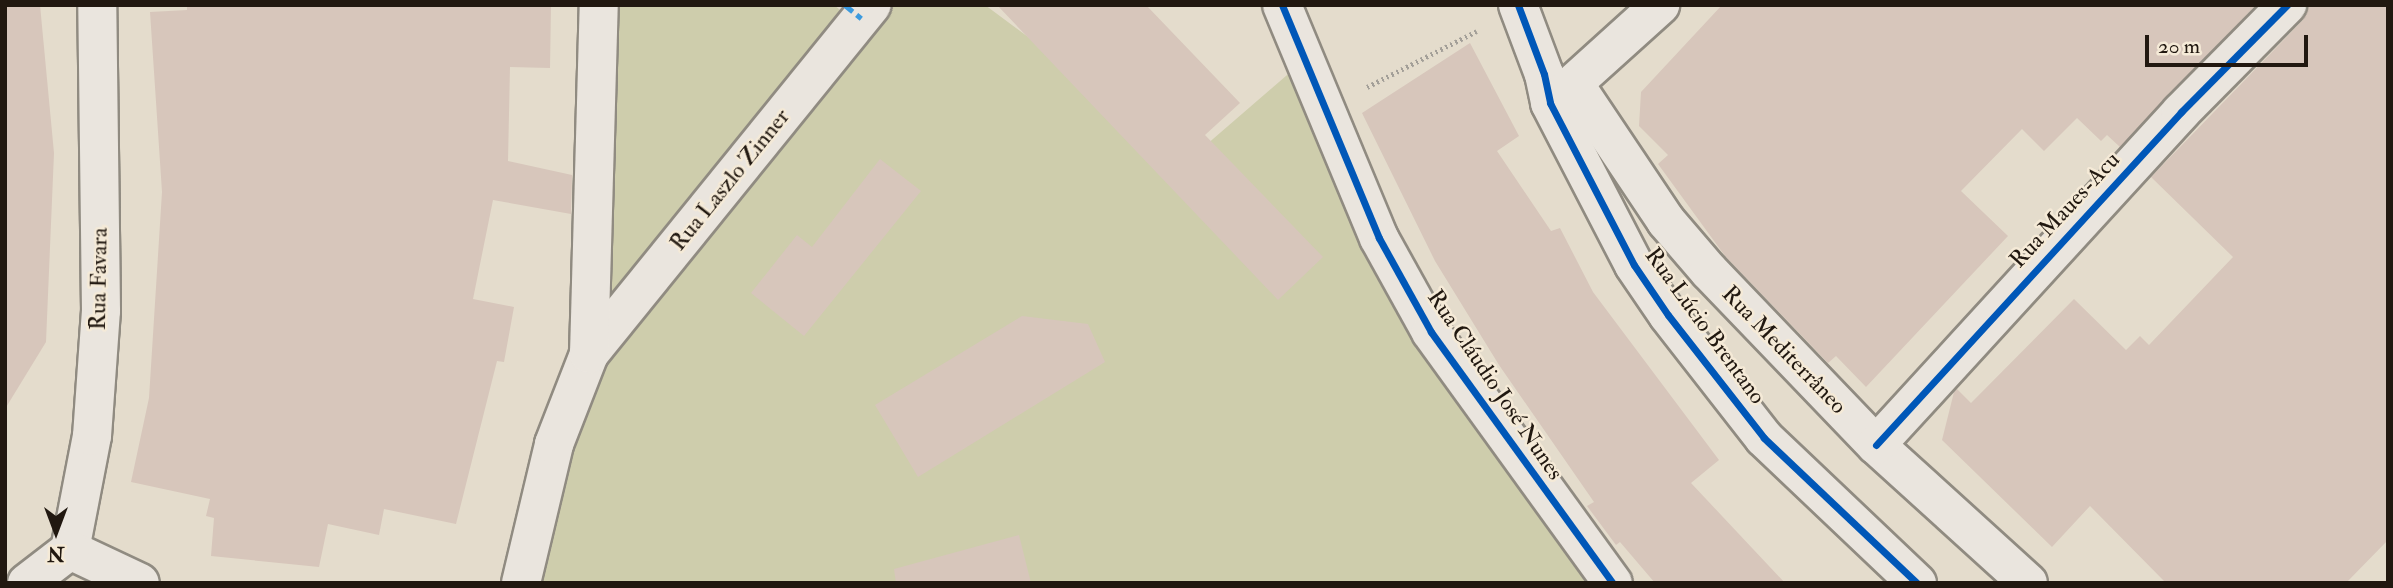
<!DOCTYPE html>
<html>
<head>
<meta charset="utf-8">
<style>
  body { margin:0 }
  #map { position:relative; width:2393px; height:588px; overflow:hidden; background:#e4dccc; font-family:"IM FELL Double Pica",serif }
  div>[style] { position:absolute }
  .green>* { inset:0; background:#cecdac }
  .building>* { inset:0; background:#d7c6bb }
  .path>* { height:4.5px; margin-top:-2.25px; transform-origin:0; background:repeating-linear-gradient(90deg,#a39f98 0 2px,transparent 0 5.5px) }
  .roads { filter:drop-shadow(2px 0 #908b81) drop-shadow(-2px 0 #908b81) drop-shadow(0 2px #908b81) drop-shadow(0 -2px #908b81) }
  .minor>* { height:38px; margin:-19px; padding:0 19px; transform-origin:19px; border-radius:19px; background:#eae5de }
  .quiet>* { height:5px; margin-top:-2.5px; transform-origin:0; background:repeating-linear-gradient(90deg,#3c9ade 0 10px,transparent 0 15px) }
  .cycleway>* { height:7px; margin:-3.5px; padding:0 3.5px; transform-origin:3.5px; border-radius:3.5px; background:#0057b8 }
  span { translate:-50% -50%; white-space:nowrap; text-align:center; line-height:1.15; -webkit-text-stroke:5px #f5ead7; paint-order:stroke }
  .street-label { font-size:23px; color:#211810 }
  .frame { position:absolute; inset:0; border:7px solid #211810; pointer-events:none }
  .north { position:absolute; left:21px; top:497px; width:70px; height:70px; -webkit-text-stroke:5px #f5ead7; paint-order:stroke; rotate:180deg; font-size:19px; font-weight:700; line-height:28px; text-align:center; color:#211810 }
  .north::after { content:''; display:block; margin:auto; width:24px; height:32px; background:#211810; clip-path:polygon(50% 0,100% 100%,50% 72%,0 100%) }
  .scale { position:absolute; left:2145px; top:35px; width:163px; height:32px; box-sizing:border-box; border:4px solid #211810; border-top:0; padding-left:9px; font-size:21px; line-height:24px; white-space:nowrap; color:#211810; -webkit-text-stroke:5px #f5ead7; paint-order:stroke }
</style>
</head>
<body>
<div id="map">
  <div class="green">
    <i style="clip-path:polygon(604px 5px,834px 5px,851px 19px,607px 321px)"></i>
    <i style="clip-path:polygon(874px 5px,985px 5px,1191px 158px,1301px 63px,1380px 247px,1610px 583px,523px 583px,590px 355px)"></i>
  </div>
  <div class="building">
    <i style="clip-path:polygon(5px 5px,40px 5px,54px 153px,46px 342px,5px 409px)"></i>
    <i style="clip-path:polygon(187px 5px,551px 5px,550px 68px,510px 67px,508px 161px,572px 175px,571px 214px,493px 200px,473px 299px,514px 307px,504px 362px,497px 361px,456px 524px,384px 509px,379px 535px,328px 524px,319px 567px,211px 556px,214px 518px,206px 516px,210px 499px,131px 482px,149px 398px,162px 192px,150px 12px,187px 10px)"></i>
    <i style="clip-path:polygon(997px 5px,1146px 5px,1240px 103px,1205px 135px,1323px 257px,1278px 300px)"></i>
    <i style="clip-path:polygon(1722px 5px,2256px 5px,2120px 147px,2107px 135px,2101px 141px,2077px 118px,2044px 151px,2022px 129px,1961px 191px,2008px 236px,1866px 387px,1836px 356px,1828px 363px,1725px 256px,1658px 164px,1668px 155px,1639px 126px,1641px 92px)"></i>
    <i style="clip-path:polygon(2308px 5px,2388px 5px,2388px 540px,2346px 583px,2166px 583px,2090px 506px,2052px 547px,1942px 440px,1954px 392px,1957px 389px,1971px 403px,2074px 299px,2126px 350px,2140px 336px,2149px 345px,2233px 257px,2151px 177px,2303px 20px)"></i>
    <i style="clip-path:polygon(1470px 43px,1519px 136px,1497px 151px,1551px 231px,1560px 228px,1593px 292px,1719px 460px,1691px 483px,1785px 583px,1655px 583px,1620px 542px,1616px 545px,1587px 506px,1594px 502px,1499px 365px,1435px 261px,1362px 113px)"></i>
    <i style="clip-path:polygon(880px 159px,921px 191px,804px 336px,751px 293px,797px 235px,812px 247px)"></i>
    <i style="clip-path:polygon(1022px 316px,1088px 324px,1105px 362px,918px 477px,875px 405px)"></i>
    <i style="clip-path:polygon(1019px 535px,1031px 583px,896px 583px,894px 569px)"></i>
  </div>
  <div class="path">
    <i style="left:1367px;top:87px;width:123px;rotate:-27deg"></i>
  </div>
  <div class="roads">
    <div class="minor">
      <i style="left:1282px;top:5px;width:252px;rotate:67.4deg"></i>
      <i style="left:1379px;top:238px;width:107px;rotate:61deg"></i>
      <i style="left:1431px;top:332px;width:310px;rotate:54.1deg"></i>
      <i style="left:1518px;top:5px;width:74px;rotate:69.4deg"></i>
      <i style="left:1544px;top:74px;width:30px;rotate:78deg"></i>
      <i style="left:1550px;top:103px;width:182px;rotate:62.6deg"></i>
      <i style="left:1634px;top:265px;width:60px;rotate:55.8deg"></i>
      <i style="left:1668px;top:315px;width:156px;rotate:52deg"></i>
      <i style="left:1764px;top:438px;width:211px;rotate:43.5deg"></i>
      <i style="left:1575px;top:85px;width:164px;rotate:56.2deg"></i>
      <i style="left:1666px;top:221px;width:66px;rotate:49.3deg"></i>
      <i style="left:1709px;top:271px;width:241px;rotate:46.2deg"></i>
      <i style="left:1876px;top:445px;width:205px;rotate:42.2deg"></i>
      <i style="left:1555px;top:100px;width:142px;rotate:-42.1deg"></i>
      <i style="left:589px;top:354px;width:449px;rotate:-51deg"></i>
      <i style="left:1876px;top:445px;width:452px;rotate:-47.5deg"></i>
      <i style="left:2181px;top:112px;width:151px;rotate:-45.3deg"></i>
      <i style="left:70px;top:550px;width:116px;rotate:-79.1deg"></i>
      <i style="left:92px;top:436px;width:125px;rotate:-85.9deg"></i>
      <i style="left:101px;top:311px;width:306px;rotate:-90.7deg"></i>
      <i style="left:70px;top:550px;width:77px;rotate:25.2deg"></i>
      <i style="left:27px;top:583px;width:54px;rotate:-37.5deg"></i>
      <i style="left:521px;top:583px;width:143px;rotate:-76.6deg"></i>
      <i style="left:554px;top:444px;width:97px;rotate:-68.7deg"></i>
      <i style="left:589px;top:354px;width:349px;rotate:-88.4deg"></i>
    </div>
  </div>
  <div class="quiet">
    <i style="left:845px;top:5px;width:21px;rotate:39deg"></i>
  </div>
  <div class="cycleway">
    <i style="left:1282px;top:5px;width:252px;rotate:67.4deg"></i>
    <i style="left:1379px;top:238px;width:107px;rotate:61deg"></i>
    <i style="left:1431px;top:332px;width:310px;rotate:54.1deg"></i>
    <i style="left:1518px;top:5px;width:74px;rotate:69.4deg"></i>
    <i style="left:1544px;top:74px;width:30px;rotate:78deg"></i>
    <i style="left:1550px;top:103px;width:182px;rotate:62.6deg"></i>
    <i style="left:1634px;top:265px;width:60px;rotate:55.8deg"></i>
    <i style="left:1668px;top:315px;width:156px;rotate:52deg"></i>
    <i style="left:1764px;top:438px;width:211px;rotate:43.5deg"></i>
    <i style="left:1876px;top:445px;width:452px;rotate:-47.5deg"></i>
    <i style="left:2181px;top:112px;width:151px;rotate:-45.3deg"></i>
  </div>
  <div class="street-label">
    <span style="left:730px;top:180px;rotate:-51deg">Rua Laszlo Zinner</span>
    <span style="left:2065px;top:210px;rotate:-47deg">Rua Maues-Acu</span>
    <span style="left:99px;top:279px;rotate:-89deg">Rua Favara</span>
    <span style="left:1705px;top:326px;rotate:54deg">Rua Lúcio Brentano</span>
    <span style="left:1784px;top:350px;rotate:46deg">Rua Mediterrâneo</span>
    <span style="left:1495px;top:385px;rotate:56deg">Rua Cláudio José Nunes</span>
  </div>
  <div class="frame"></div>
  <div class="north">N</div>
  <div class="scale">20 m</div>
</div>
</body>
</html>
